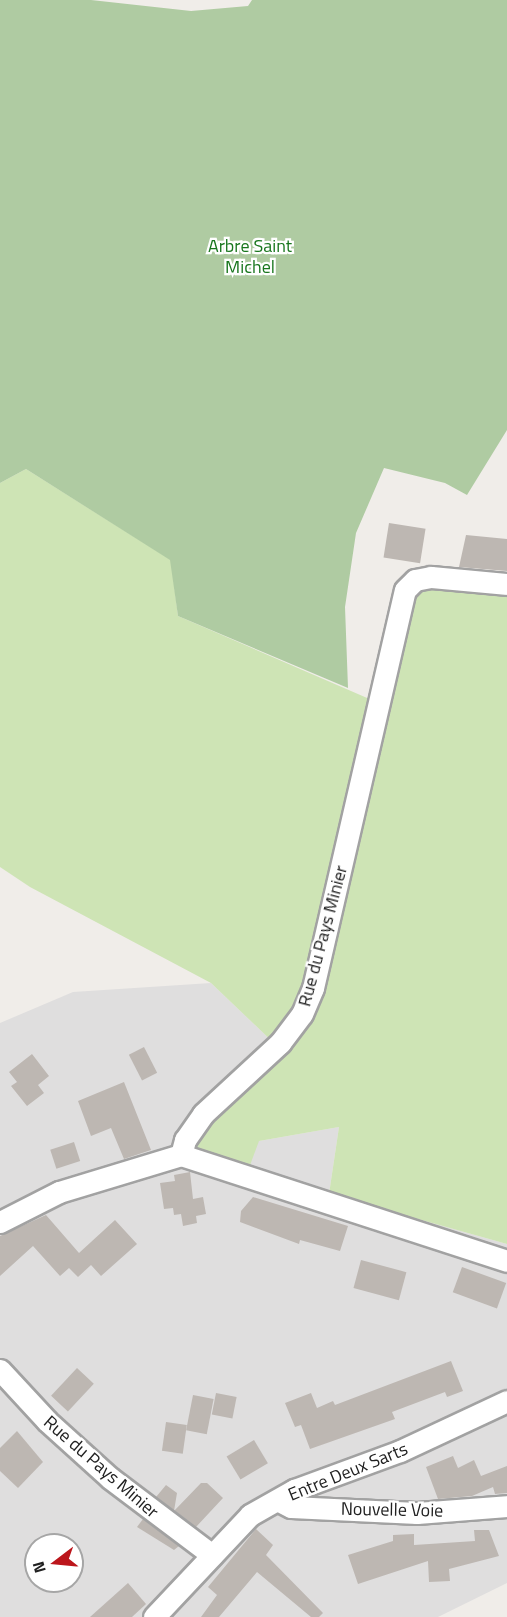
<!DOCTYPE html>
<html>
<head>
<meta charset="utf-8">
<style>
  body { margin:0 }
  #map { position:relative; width:507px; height:1617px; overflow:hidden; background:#f0ede9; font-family:"Titillium Web",sans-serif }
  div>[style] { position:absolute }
  .residential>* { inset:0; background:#dfdede }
  .grass>* { inset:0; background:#cee4b5 }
  .forest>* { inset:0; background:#afcba2 }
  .building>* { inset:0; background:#bdb7b2; transform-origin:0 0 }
  .roads { filter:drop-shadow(2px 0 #a2a2a2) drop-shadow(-2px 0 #a2a2a2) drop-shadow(0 2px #a2a2a2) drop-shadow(0 -2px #a2a2a2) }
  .minor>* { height:21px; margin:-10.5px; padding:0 10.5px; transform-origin:10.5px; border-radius:10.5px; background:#fff }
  span { translate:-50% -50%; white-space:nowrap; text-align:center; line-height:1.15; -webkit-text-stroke:4.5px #fff; paint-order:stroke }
  .park-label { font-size:18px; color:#18761d }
  .street-label { font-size:18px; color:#212121 }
  .north { position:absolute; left:24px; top:1533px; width:60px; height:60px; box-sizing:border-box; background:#fff; border:2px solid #a6a6a6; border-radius:50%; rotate:254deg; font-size:16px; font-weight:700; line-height:24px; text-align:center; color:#212121 }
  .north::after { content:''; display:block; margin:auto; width:21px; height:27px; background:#bc161c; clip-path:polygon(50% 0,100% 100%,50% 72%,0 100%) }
</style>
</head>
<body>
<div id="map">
  <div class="residential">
    <i style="clip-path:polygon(evenodd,211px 983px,279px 1048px,259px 1141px,339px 1127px,329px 1194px,507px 1244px,507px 1583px,438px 1617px,0 1617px,0 1023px,73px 992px,211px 983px,36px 1545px,72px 1545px,72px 1581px,36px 1581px,36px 1545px)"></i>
  </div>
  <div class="grass">
    <i style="clip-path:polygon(26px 469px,171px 560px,178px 616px,381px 704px,415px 580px,507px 584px,507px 1244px,329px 1194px,339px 1127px,259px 1141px,249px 1168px,197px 1155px,192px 1140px,279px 1048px,211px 983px,30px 887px,0 867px,0 483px)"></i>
  </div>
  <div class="forest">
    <i style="clip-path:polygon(0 0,91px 0,191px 11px,248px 6px,252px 0,507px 0,507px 430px,467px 495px,445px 483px,384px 468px,356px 533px,345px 607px,348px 688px,178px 616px,170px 560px,26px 469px,0 483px)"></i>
  </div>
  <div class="building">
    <i style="left:389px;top:523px;width:37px;height:35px;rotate:9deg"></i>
    <i style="clip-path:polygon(466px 535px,507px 539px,507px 571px,459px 567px)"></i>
    <i style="left:144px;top:1047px;width:29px;height:17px;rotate:63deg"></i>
    <i style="clip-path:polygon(32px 1054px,49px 1076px,38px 1085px,44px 1093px,27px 1106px,11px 1086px,17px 1082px,9px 1072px)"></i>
    <i style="clip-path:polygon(124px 1082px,151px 1150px,124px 1159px,111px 1128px,91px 1136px,78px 1101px)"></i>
    <i style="left:74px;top:1142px;width:20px;height:25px;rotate:72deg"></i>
    <i style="clip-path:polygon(190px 1172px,193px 1199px,203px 1197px,206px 1214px,196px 1216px,197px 1223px,183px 1226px,181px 1214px,174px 1215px,173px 1208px,164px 1209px,160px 1183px,175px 1181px,174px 1175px)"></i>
    <i style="clip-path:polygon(253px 1197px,348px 1226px,340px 1251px,300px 1240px,299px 1244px,240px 1222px,241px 1211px)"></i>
    <i style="clip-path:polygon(46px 1215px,79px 1253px,115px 1220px,137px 1244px,101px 1276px,91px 1265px,78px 1277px,69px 1268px,60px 1276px,33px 1246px,0 1276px,0 1236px)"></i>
    <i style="left:361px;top:1260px;width:47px;height:29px;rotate:15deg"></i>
    <i style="left:462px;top:1267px;width:47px;height:27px;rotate:20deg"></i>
    <i style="clip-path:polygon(451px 1361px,463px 1391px,447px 1397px,445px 1392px,392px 1412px,395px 1419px,310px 1449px,301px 1425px,295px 1427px,285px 1403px,311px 1393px,317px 1408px,333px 1401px,335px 1405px)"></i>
    <i style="left:77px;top:1368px;width:23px;height:38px;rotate:43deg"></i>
    <i style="left:216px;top:1393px;width:21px;height:22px;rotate:11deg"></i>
    <i style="left:193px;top:1395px;width:21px;height:36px;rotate:11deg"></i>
    <i style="left:166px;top:1422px;width:21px;height:29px;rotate:8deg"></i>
    <i style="clip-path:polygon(17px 1431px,43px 1462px,18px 1488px,0 1471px,0 1448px)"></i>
    <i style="left:254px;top:1440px;width:27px;height:32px;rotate:59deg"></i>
    <i style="clip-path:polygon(453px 1456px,458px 1468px,474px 1460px,481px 1476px,507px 1466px,507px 1493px,495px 1494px,493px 1487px,472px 1496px,438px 1499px,426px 1467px)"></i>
    <i style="clip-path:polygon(201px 1483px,207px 1483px,223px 1498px,196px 1527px,156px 1497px,166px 1485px,177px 1493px,174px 1511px)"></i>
    <i style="clip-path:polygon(143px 1519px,179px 1546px,174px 1550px,137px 1527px)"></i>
    <i style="clip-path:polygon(256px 1529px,273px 1545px,266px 1555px,323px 1613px,319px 1617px,311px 1617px,257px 1572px,219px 1617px,201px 1617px,217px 1595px,208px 1587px)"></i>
    <i style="clip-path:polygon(474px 1530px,489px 1530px,499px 1556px,449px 1569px,450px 1581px,429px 1582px,428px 1561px,358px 1584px,348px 1555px,393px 1541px,393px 1535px,414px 1534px,414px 1545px,475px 1541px)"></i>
    <i style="clip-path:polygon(128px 1583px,146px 1604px,132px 1617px,90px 1617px)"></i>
  </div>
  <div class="roads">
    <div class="minor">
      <i style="left:181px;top:1155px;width:16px;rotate:-75deg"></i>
      <i style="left:185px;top:1140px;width:32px;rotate:-55deg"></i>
      <i style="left:203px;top:1114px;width:105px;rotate:-42.7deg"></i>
      <i style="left:280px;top:1043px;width:36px;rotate:-53deg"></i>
      <i style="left:302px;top:1014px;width:28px;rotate:-67deg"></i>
      <i style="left:313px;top:988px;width:408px;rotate:-77deg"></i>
      <i style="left:405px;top:590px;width:14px;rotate:-45deg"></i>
      <i style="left:415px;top:580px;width:16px;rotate:-11deg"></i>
      <i style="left:431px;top:577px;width:76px;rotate:5.3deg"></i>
      <i style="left:181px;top:1155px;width:343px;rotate:18deg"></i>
      <i style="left:0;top:1222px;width:66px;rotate:-27deg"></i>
      <i style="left:59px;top:1192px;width:127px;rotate:-16.9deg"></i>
      <i style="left:0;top:1370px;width:69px;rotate:47.3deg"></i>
      <i style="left:47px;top:1421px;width:85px;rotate:42.1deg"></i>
      <i style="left:110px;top:1478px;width:128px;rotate:37deg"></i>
      <i style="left:279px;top:1501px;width:13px;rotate:27deg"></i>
      <i style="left:291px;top:1507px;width:126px;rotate:2.7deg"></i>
      <i style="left:417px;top:1513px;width:90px;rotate:-4.4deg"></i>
      <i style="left:154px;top:1617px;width:140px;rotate:-46.7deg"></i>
      <i style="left:250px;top:1515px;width:51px;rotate:-29.6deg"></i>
      <i style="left:294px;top:1490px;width:113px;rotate:-20.2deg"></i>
      <i style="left:400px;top:1451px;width:118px;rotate:-25deg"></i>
    </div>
  </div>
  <div class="park-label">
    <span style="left:250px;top:257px">Arbre Saint<br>Michel</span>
  </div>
  <div class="street-label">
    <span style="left:323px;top:936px;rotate:-75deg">Rue du Pays Minier</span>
    <span style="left:101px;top:1467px;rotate:41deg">Rue du Pays Minier</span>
    <span style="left:348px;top:1472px;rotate:-22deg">Entre Deux Sarts</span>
    <span style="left:392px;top:1510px;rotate:1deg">Nouvelle Voie</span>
  </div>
  <div class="north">N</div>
</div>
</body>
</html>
